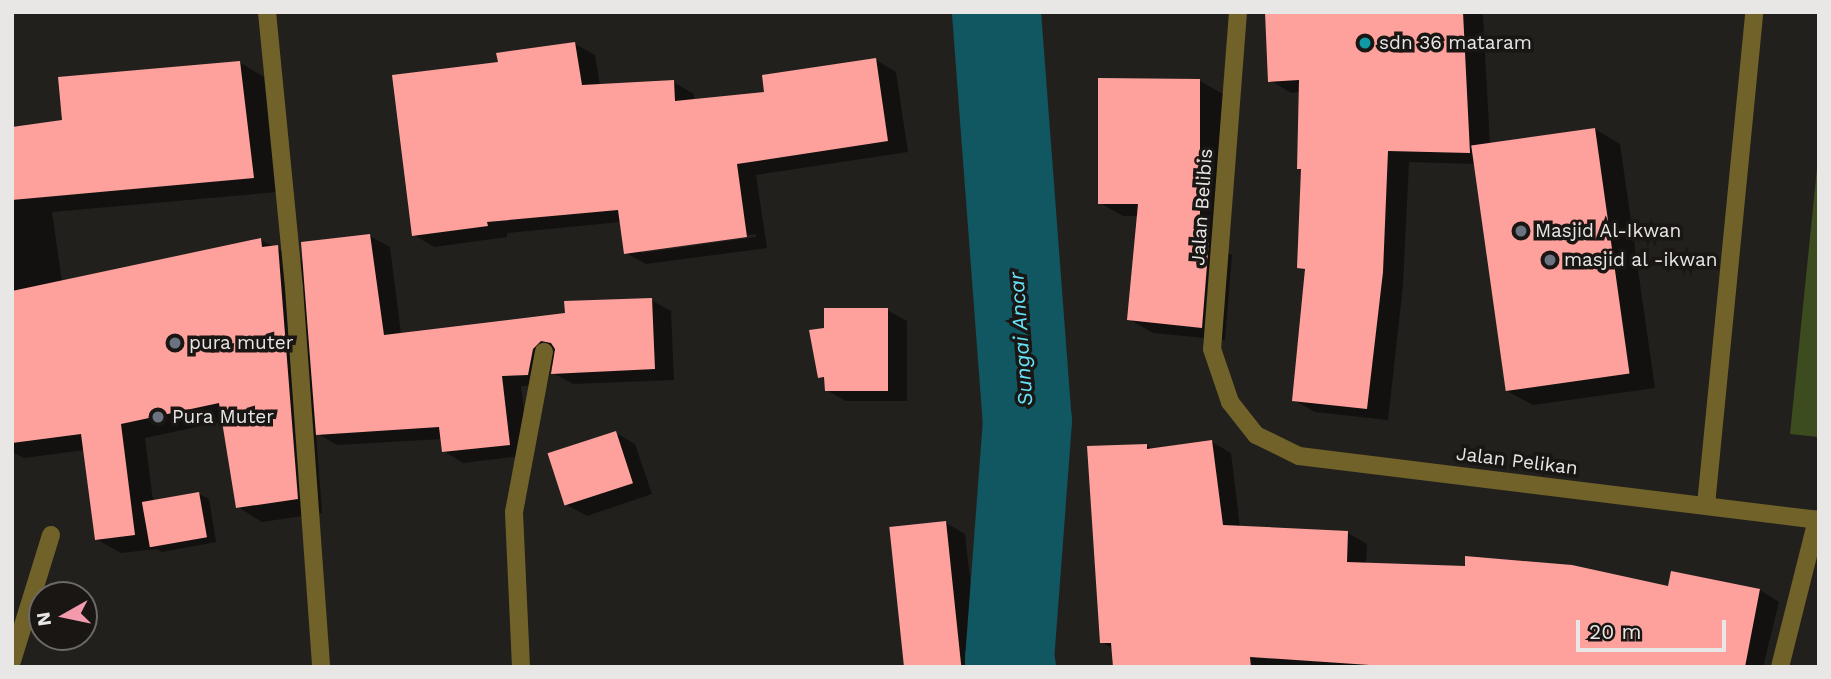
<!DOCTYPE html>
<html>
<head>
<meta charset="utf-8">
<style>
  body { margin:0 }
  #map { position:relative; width:1831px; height:679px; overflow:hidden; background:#22201d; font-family:"Work Sans",sans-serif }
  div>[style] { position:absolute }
  .green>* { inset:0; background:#3c4c1e }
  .shadow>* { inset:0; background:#0007 }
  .river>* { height:89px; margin:-44.5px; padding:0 44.5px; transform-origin:44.5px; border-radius:44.5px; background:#115762 }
  .building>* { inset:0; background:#fea19c; transform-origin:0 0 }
  .minor>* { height:18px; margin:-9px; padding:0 9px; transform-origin:9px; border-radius:9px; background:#71622a }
  .dots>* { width:19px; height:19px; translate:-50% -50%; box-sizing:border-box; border:4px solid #191614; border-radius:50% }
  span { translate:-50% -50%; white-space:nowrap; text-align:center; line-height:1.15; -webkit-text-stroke:7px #191614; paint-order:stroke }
  .poi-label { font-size:19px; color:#e8e7e5 }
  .left { translate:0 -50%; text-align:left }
  .street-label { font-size:19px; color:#e8e7e5 }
  .water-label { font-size:21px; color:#67e3f8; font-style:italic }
  .frame { position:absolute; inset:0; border:14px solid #e8e7e5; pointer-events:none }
  .north { position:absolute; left:28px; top:581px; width:70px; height:70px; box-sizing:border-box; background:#191614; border:2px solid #6c6a68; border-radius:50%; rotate:261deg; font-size:19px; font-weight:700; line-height:28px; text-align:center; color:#e8e7e5 }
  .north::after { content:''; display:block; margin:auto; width:24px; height:32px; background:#f39aac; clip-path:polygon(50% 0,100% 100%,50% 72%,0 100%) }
  .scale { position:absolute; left:1576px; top:620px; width:150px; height:32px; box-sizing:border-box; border:4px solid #e8e7e5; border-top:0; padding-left:9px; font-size:21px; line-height:24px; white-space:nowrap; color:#e8e7e5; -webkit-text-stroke:5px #191614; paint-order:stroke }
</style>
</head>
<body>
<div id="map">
  <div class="green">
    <i style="clip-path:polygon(1819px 149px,1819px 437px,1790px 434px)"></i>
  </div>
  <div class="shadow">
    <i style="clip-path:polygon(1267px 12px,1478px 12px,1483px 15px,1490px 145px,1595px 129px,1620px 144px,1655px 388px,1533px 405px,1507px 391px,1475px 164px,1409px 162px,1403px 285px,1388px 420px,1315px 412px,1294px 400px,1307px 272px,1299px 267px,1302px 170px,1298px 168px,1300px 92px,1291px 93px,1270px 80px)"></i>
    <i style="clip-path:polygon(evenodd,575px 44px,595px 55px,600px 86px,673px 82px,694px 94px,694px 101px,766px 93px,876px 60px,896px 72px,908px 152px,756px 175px,767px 248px,646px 264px,626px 253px,621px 222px,507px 233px,507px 237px,434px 247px,414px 235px,500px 63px,575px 44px,756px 234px,756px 237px,642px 253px,642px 249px,756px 234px)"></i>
    <i style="clip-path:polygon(239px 62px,264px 77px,278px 192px,52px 212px,62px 282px,261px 240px,304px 262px,370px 236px,390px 247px,401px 334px,566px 314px,651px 300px,671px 311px,674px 380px,573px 384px,553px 373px,555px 364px,552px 364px,547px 385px,521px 386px,529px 455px,463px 463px,444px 451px,442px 439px,337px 445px,316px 433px,322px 513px,262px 522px,238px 507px,224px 421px,145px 438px,153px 501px,199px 494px,209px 499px,216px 542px,162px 552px,157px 549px,121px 553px,96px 539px,85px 450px,24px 458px,12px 452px,12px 128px,64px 121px)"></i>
    <i style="clip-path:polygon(1200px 81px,1223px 94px,1223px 250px,1232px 255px,1225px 340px,1153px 333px,1129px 319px,1139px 216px,1123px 216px,1100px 203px)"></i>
    <i style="clip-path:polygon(887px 310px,907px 321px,907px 401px,846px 401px,826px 390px,826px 380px,820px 376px)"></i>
    <i style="clip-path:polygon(616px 433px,635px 444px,652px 494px,587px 516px,567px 505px)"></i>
    <i style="clip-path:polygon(1212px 442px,1231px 453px,1240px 528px,1348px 533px,1367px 544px,1366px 564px,1670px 588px,1760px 590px,1779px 602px,1763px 667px,1115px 667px,1113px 649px,1102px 642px,1146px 445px,1154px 450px)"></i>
    <i style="clip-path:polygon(946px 523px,965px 534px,980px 667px,906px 667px)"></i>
  </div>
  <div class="river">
    <i style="left:996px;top:12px;width:409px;rotate:85.7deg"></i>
    <i style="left:1027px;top:420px;width:240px;rotate:94.3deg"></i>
    <i style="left:1009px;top:659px;width:8px;rotate:76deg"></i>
  </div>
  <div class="building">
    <i style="clip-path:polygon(1265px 12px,1463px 12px,1470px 153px,1388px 151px,1383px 272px,1367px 409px,1292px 401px,1305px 269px,1297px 268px,1301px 169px,1297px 169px,1299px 80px,1268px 82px)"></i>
    <i style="clip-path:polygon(575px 42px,582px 85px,674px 80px,675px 101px,764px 92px,762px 75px,876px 58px,888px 141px,737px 164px,747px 237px,624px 254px,618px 210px,487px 222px,488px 226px,412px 236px,392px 75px,498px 62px,496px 53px)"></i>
    <i style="clip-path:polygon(240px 61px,254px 178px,12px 200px,12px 127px,62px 120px,58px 77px)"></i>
    <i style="clip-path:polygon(1098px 78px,1200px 79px,1200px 239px,1209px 240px,1202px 328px,1127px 320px,1138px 204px,1098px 204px)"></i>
    <i style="left:1595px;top:128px;width:248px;height:125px;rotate:82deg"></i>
    <i style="clip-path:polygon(370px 234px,384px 335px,565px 313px,564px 301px,652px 298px,655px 369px,551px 374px,555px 349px,551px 343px,541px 341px,533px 349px,528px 375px,502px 376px,510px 445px,442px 452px,439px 427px,316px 435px,301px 242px)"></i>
    <i style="clip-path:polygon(261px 238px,262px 247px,278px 245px,298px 499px,236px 508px,219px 403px,121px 424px,135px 535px,95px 540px,81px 434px,12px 443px,12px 291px)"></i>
    <i style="clip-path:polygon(824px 308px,888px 308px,888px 391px,825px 391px,824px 377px,818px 378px,809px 330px,824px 328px)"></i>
    <i style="left:616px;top:431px;width:55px;height:72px;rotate:72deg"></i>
    <i style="clip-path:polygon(1212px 440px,1223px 525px,1348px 531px,1347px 562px,1465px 566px,1465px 556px,1572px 565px,1668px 586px,1671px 571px,1760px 589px,1745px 667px,1399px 667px,1250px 657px,1251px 667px,1113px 667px,1111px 643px,1100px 643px,1087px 446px,1147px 444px,1147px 449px)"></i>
    <i style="left:199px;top:492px;width:46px;height:58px;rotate:80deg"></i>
    <i style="left:946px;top:521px;width:147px;height:57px;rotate:84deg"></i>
  </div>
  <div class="minor">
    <i style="left:267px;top:12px;width:277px;rotate:84.4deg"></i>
    <i style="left:294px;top:288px;width:380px;rotate:85.9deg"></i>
    <i style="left:1238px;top:12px;width:338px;rotate:94.4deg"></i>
    <i style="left:1212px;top:349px;width:56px;rotate:71.2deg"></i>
    <i style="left:1230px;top:402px;width:42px;rotate:51.8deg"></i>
    <i style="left:1256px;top:435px;width:48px;rotate:26deg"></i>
    <i style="left:1299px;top:456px;width:524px;rotate:7.02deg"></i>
    <i style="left:1706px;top:505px;width:495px;rotate:-84.4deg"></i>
    <i style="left:12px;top:661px;width:132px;rotate:-72.8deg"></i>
    <i style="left:521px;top:667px;width:155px;rotate:-92.6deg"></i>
    <i style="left:514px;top:512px;width:163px;rotate:-79.4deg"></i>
    <i style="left:1780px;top:667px;width:152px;rotate:-75.9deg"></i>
  </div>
  <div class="dots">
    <i style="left:1365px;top:43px;background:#0f9aa8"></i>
    <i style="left:1521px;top:231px;background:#6b7280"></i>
    <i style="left:1550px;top:260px;background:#6b7280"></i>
    <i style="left:175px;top:343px;background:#6b7280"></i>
    <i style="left:158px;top:417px;background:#6b7280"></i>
  </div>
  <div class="poi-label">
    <span class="left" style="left:1379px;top:43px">sdn 36 mataram</span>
    <span class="left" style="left:1535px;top:231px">Masjid Al-Ikwan</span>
    <span class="left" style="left:1564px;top:260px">masjid al -ikwan</span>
    <span class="left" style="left:189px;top:343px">pura muter</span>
    <span class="left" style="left:172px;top:417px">Pura Muter</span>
  </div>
  <div class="street-label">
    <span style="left:1202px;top:207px;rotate:-86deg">Jalan Belibis</span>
    <span style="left:1517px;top:461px;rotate:7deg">Jalan Pelikan</span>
  </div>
  <div class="water-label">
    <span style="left:1021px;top:339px;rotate:-94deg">Sungai Ancar</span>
  </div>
  <div class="frame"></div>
  <div class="north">N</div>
  <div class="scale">20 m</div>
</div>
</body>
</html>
